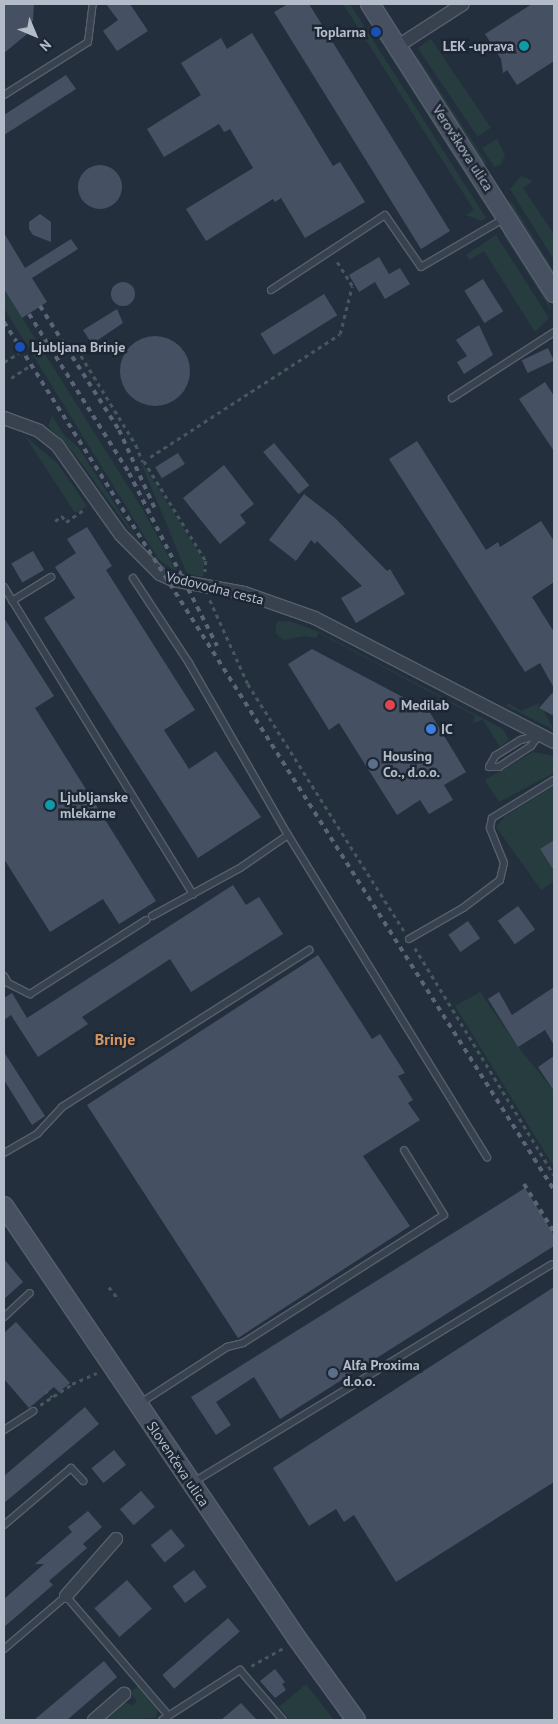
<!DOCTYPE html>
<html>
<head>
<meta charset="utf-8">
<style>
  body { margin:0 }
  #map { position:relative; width:558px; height:1724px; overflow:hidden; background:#242f3e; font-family:"PT Sans",sans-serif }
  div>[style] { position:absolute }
  .green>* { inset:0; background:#263c3f; transform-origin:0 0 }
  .building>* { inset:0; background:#455162; transform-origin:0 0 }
  .round { border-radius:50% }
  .path>* { height:2.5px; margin-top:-1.25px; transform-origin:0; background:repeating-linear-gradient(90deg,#44595c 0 4px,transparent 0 8px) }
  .roads { filter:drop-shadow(1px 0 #565f6c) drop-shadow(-1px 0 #565f6c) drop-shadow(0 1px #565f6c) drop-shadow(0 -1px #565f6c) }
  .lane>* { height:6px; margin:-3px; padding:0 3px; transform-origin:3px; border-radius:3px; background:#38414e }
  .street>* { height:12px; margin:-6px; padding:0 6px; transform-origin:6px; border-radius:6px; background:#38414e }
  .secondary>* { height:18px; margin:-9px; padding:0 9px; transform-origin:9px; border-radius:9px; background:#465061 }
  .rail>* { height:4px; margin-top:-2px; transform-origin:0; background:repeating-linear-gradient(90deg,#5a6575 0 5px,transparent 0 10px) }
  .dots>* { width:14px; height:14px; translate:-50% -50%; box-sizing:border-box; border:2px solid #1d2633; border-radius:50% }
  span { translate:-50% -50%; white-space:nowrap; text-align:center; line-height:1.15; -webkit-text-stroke:5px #1d2633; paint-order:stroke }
  .poi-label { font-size:14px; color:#b4bcc9; font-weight:700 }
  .right { translate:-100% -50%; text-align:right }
  .left { translate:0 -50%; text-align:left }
  .street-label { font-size:14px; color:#b4bcc9 }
  .quarter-label { font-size:16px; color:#d59563; font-weight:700 }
  .frame { position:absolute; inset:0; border:5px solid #b4bcc9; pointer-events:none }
  .north { position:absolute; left:10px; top:10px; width:50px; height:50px; -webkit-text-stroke:4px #1d2633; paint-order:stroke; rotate:135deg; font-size:14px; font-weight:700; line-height:20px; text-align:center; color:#b4bcc9 }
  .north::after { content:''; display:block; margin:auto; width:18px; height:22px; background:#b4bcc9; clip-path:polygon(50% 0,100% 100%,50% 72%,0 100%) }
</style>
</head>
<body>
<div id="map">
  <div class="green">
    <i style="clip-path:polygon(343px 4px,350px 4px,486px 218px,482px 221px,466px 215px,474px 210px)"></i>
    <i style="clip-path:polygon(382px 37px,490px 209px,490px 213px,379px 39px)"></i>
    <i style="left:431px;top:39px;width:107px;height:16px;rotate:56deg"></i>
    <i style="clip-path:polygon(416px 54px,488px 165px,478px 158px,420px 67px)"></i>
    <i style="clip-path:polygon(497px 139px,505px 155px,501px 164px,494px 167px,482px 148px)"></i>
    <i style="clip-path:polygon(521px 176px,533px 181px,523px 188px,554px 234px,554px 260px,510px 189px)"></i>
    <i style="clip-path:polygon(509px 198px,554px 271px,554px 278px,512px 212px)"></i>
    <i style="clip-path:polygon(503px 234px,508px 236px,549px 301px,551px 310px)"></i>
    <i style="clip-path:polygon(496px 235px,549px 318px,535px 332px,484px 251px,470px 260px,466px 255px)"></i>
    <i style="clip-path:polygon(4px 289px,143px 510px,177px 572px,159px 560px,4px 308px)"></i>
    <i style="clip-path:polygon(52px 416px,64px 435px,78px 447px,143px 548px,73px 452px,48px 426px)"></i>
    <i style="clip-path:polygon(25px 436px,57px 463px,87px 506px,75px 513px)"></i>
    <i style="clip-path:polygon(140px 460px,204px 561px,203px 577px,187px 574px)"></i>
    <i style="clip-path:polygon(290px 621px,319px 632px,503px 729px,509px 740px,500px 747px,483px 720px,473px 723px,475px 716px,319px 633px,316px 638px,305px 636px,283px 640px,276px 633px,276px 626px,277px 622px)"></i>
    <i style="clip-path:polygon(508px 703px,521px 711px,539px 703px,538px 708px,544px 711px,554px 730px,507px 706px)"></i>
    <i style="clip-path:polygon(533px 752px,554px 756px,554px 773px,499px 802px,485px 780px)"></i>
    <i style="clip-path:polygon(554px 786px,554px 840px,540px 850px,554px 871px,554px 881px,541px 890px,496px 827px,505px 816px)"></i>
    <i style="clip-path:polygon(480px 992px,518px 1047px,554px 1091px,554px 1167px,455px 1006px)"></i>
    <i style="clip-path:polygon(306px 1684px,334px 1720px,290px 1720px,279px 1707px)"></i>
    <i style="clip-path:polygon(138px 1686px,158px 1709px,156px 1718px,102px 1720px,123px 1702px,132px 1705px,137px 1701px,130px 1693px)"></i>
  </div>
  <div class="building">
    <i style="clip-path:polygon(4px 4px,34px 4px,33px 20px,26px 35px,4px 53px)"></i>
    <i style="clip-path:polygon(106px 4px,130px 4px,148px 31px,117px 51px,103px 31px,118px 20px)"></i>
    <i style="clip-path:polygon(288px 4px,309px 4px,450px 231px,421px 249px,274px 12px)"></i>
    <i style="clip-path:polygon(532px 4px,554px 4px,554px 61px,517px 85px,507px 70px,503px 73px,501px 59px,485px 34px)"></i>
    <i style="clip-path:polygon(252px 33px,333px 166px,340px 162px,365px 202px,305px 238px,281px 198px,275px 202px,273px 199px,206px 241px,186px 209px,253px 168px,230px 129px,224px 132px,219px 124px,164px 157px,147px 129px,201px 95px,181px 63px,221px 38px,227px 49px)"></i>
    <i style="clip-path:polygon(66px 75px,76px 89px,4px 135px,4px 115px)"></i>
    <i class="round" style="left:78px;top:165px;width:44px;height:44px"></i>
    <i style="clip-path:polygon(40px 214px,51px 222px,51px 242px,33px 235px,29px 229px,29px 222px)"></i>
    <i style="clip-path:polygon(4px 233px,25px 268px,71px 239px,78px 249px,32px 278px,47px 302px,22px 318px,4px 289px)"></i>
    <i style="clip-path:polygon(379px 257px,389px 274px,400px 268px,410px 284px,385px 299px,375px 282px,359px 292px,349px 275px)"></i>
    <i style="left:483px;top:279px;width:38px;height:22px;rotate:58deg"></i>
    <i class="round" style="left:111px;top:282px;width:24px;height:24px"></i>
    <i style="left:324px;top:294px;width:25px;height:75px;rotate:58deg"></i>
    <i style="clip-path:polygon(117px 309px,123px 323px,92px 344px,83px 330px)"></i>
    <i style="clip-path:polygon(479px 325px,493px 355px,464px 374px,457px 362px,467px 356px,456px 340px)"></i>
    <i class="round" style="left:120px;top:336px;width:70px;height:70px"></i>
    <i style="left:548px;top:348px;width:14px;height:29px;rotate:65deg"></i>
    <i style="clip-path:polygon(545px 382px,554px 396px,554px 451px,519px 399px)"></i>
    <i style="clip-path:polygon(417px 441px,486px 550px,498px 542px,500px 547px,541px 521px,554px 541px,554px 582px,532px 597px,554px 632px,554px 688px,540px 663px,525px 672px,389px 459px)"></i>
    <i style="left:274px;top:443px;width:55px;height:14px;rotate:50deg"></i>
    <i style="left:178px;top:453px;width:13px;height:27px;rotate:58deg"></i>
    <i style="clip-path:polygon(224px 465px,254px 504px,240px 515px,246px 523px,220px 544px,183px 498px)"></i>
    <i style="clip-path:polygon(304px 494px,335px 518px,387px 571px,390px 569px,405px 594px,356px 623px,341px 598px,362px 586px,317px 541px,315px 544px,311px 540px,296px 561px,269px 540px)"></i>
    <i style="clip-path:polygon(87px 527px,112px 566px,106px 570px,195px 710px,164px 730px,189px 769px,216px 751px,261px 817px,198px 858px,44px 618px,75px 598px,55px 567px,76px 553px,67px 539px)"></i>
    <i style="left:33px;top:551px;width:22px;height:25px;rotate:60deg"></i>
    <i style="clip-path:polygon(4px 618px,54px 696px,35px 708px,156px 901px,119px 924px,103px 899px,50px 932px,4px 859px)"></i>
    <i style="clip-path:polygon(312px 649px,429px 711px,466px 772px,444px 785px,453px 800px,429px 814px,420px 800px,397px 815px,339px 723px,329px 730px,288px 664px)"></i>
    <i style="clip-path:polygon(554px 691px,554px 716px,539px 708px)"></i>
    <i style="clip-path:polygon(554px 840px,554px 871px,540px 849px)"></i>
    <i style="clip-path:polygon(233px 885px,246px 905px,259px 897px,283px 934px,191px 992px,170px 959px,82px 1017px,88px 1024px,38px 1057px,11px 1015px,4px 1020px,4px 998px,12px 993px,27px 1018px)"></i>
    <i style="left:518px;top:906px;width:29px;height:25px;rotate:54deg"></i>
    <i style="left:468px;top:921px;width:21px;height:24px;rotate:55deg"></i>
    <i style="clip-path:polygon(318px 955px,372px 1039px,380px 1034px,405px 1073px,398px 1076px,413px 1100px,408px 1103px,420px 1120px,363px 1156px,410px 1226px,238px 1338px,87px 1105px)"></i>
    <i style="clip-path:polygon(554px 987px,554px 1045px,545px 1030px,518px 1047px,488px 999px,499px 992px,512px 1015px)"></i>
    <i style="clip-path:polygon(4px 1052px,45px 1116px,32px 1125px,4px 1080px)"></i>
    <i style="clip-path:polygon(554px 1056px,554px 1091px,538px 1067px)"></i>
    <i style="clip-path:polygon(525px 1188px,554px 1235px,554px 1246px,280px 1419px,254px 1377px,216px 1402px,231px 1425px,216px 1435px,191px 1397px)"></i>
    <i style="clip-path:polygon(4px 1259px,23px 1282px,4px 1299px)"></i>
    <i style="clip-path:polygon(554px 1287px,554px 1482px,396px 1582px,354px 1515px,344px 1522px,336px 1509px,309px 1526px,273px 1468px)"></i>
    <i style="clip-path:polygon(16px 1322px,70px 1383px,59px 1392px,54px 1387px,29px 1408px,4px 1379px,4px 1333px)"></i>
    <i style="clip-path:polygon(85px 1407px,99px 1424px,4px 1503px,4px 1476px)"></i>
    <i style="left:114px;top:1450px;width:19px;height:29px;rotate:51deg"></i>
    <i style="left:141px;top:1491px;width:21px;height:28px;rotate:49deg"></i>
    <i style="clip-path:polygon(88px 1511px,102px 1527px,83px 1544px,87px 1548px,49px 1581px,53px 1585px,4px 1627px,4px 1599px,44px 1564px,35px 1564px,72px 1532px,68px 1527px)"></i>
    <i style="left:171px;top:1529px;width:22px;height:26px;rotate:51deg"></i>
    <i style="left:194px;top:1570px;width:21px;height:27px;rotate:53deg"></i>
    <i style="left:127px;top:1580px;width:38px;height:43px;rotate:49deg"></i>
    <i style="left:228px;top:1618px;width:18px;height:87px;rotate:49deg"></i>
    <i style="clip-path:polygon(104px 1661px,117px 1677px,67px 1720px,34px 1720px)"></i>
    <i style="clip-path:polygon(275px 1669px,285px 1682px,282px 1684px,286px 1690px,275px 1698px,260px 1681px)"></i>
    <i style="clip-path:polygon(241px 1703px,257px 1720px,221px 1720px)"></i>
  </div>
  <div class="path">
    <i style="left:77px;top:349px;width:113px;rotate:58.4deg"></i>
    <i style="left:136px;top:445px;width:18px;rotate:68deg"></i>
    <i style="left:4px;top:362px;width:17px;rotate:-31deg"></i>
    <i style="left:11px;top:378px;width:20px;rotate:-33deg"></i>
    <i style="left:150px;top:457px;width:226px;rotate:-32.9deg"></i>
    <i style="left:340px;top:334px;width:49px;rotate:-76deg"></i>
    <i style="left:352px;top:286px;width:32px;rotate:-122deg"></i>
    <i style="left:144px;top:461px;width:118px;rotate:58.2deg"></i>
    <i style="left:206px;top:561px;width:11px;rotate:95deg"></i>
    <i style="left:55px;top:521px;width:9px;rotate:-36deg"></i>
    <i style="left:62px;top:516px;width:7px;rotate:56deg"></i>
    <i style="left:66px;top:522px;width:24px;rotate:-35deg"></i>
    <i style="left:210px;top:600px;width:92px;rotate:65.7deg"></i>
    <i style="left:248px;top:684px;width:292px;rotate:57.7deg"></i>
    <i style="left:415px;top:948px;width:266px;rotate:58.5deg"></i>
    <i style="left:109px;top:1287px;width:16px;rotate:52deg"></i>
    <i style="left:45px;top:1390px;width:10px;rotate:45deg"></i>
    <i style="left:40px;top:1405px;width:38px;rotate:-33deg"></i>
    <i style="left:72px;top:1384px;width:27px;rotate:-24deg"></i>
    <i style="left:251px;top:1666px;width:38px;rotate:-29deg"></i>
  </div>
  <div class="roads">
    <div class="lane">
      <i style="left:4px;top:95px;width:99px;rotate:-32.2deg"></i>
      <i style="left:88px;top:42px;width:38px;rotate:-83deg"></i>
      <i style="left:271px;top:290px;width:136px;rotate:-33.3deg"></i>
      <i style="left:385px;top:215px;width:63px;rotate:55.3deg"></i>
      <i style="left:421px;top:267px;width:97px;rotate:-30.3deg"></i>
      <i style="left:452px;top:398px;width:121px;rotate:-32.9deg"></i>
      <i style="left:133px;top:578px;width:102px;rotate:56.6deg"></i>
      <i style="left:189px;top:663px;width:198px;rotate:60.1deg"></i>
      <i style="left:288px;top:835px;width:379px;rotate:58.3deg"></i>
      <i style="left:4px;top:587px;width:361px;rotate:58.4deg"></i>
      <i style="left:12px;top:601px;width:46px;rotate:-31.6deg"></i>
      <i style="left:539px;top:735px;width:14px;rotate:126deg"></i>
      <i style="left:531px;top:746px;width:38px;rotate:147deg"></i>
      <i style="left:499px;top:767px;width:10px;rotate:180deg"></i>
      <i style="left:489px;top:767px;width:13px;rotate:-61deg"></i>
      <i style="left:495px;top:756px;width:31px;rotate:-32deg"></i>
      <i style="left:521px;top:740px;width:19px;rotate:-16deg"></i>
      <i style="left:152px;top:916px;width:100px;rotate:-28.6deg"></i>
      <i style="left:240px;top:868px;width:58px;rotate:-34.5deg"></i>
      <i style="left:409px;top:939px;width:62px;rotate:-29.9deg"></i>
      <i style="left:463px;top:908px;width:46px;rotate:-37.1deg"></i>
      <i style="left:500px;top:880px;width:17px;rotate:-77deg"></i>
      <i style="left:504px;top:863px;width:38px;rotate:-112deg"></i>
      <i style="left:490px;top:828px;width:10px;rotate:-79deg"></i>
      <i style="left:492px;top:818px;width:73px;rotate:-31.5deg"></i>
      <i style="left:4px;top:976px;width:8px;rotate:60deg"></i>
      <i style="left:8px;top:983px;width:25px;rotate:27deg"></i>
      <i style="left:30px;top:994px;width:138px;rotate:-32.5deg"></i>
      <i style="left:4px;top:1153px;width:39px;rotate:-30deg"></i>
      <i style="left:38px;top:1133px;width:35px;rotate:-47deg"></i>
      <i style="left:62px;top:1107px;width:293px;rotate:-32.4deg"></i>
      <i style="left:4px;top:1317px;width:35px;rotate:-43deg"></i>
      <i style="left:139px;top:1404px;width:105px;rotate:-32.9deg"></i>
      <i style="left:227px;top:1347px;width:16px;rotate:-14deg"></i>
      <i style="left:243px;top:1343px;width:238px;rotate:-32.5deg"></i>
      <i style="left:444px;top:1215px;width:76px;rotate:-121.6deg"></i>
      <i style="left:4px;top:1430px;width:35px;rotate:-33deg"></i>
      <i style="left:192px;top:1483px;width:421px;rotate:-31.3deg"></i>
      <i style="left:4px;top:1525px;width:88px;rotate:-40.4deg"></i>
      <i style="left:71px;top:1468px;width:18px;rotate:47deg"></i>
      <i style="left:4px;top:1649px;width:82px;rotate:-40.5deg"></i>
      <i style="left:66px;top:1596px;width:158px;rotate:49.4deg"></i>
      <i style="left:162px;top:1720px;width:93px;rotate:-32.7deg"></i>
      <i style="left:240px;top:1670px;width:66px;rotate:49.3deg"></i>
    </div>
    <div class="street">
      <i style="left:398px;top:46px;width:77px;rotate:-32.9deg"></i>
      <i style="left:4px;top:418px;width:37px;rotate:20deg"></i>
      <i style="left:39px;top:431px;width:23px;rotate:38deg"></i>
      <i style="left:57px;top:445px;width:110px;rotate:54.6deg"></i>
      <i style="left:121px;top:535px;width:55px;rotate:45deg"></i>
      <i style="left:160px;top:574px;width:14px;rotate:25deg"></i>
      <i style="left:173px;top:580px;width:72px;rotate:10.4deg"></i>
      <i style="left:244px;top:593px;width:75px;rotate:19.4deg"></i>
      <i style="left:315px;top:618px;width:269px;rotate:27.4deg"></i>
      <i style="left:66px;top:1596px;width:76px;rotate:-48.7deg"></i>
      <i style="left:94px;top:1720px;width:40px;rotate:-41deg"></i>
    </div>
    <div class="secondary">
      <i style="left:370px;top:4px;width:343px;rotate:57.5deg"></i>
      <i style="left:4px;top:1206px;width:521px;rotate:55.88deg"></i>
      <i style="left:296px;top:1637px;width:102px;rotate:54.1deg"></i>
    </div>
  </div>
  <div class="rail">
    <i style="left:40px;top:306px;width:147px;rotate:57.5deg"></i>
    <i style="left:119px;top:430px;width:87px;rotate:65.5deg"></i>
    <i style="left:29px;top:314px;width:188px;rotate:57.8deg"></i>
    <i style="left:129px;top:473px;width:194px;rotate:63deg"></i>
    <i style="left:4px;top:322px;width:1028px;rotate:57.64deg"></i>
    <i style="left:524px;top:1184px;width:57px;rotate:58deg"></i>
  </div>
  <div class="dots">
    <i style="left:376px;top:32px;background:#1a4fb4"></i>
    <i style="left:524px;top:46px;background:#0f9aa8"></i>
    <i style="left:20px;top:347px;background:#1a4fb4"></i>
    <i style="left:390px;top:705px;background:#e0444e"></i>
    <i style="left:431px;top:729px;background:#3f7fe0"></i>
    <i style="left:373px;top:764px;background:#5c6f8a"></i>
    <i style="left:50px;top:805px;background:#0f9aa8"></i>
    <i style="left:333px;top:1373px;background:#5c6f8a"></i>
  </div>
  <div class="poi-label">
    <span class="right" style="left:366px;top:32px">Toplarna</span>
    <span class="right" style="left:514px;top:46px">LEK -uprava</span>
    <span class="left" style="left:31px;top:347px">Ljubljana Brinje</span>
    <span class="left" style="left:401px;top:705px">Medilab</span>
    <span class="left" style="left:441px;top:729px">IC</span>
    <span class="left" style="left:383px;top:764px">Housing<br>Co., d.o.o.</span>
    <span class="left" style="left:60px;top:805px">Ljubljanske<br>mlekarne</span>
    <span class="left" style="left:343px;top:1373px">Alfa Proxima<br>d.o.o.</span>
  </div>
  <div class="street-label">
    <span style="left:463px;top:148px;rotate:57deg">Verovškova ulica</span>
    <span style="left:215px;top:588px;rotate:14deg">Vodovodna cesta</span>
    <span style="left:178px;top:1464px;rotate:56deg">Slovenčeva ulica</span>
  </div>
  <div class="quarter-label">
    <span style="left:115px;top:1039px">Brinje</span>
  </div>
  <div class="frame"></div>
  <div class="north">N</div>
</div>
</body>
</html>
